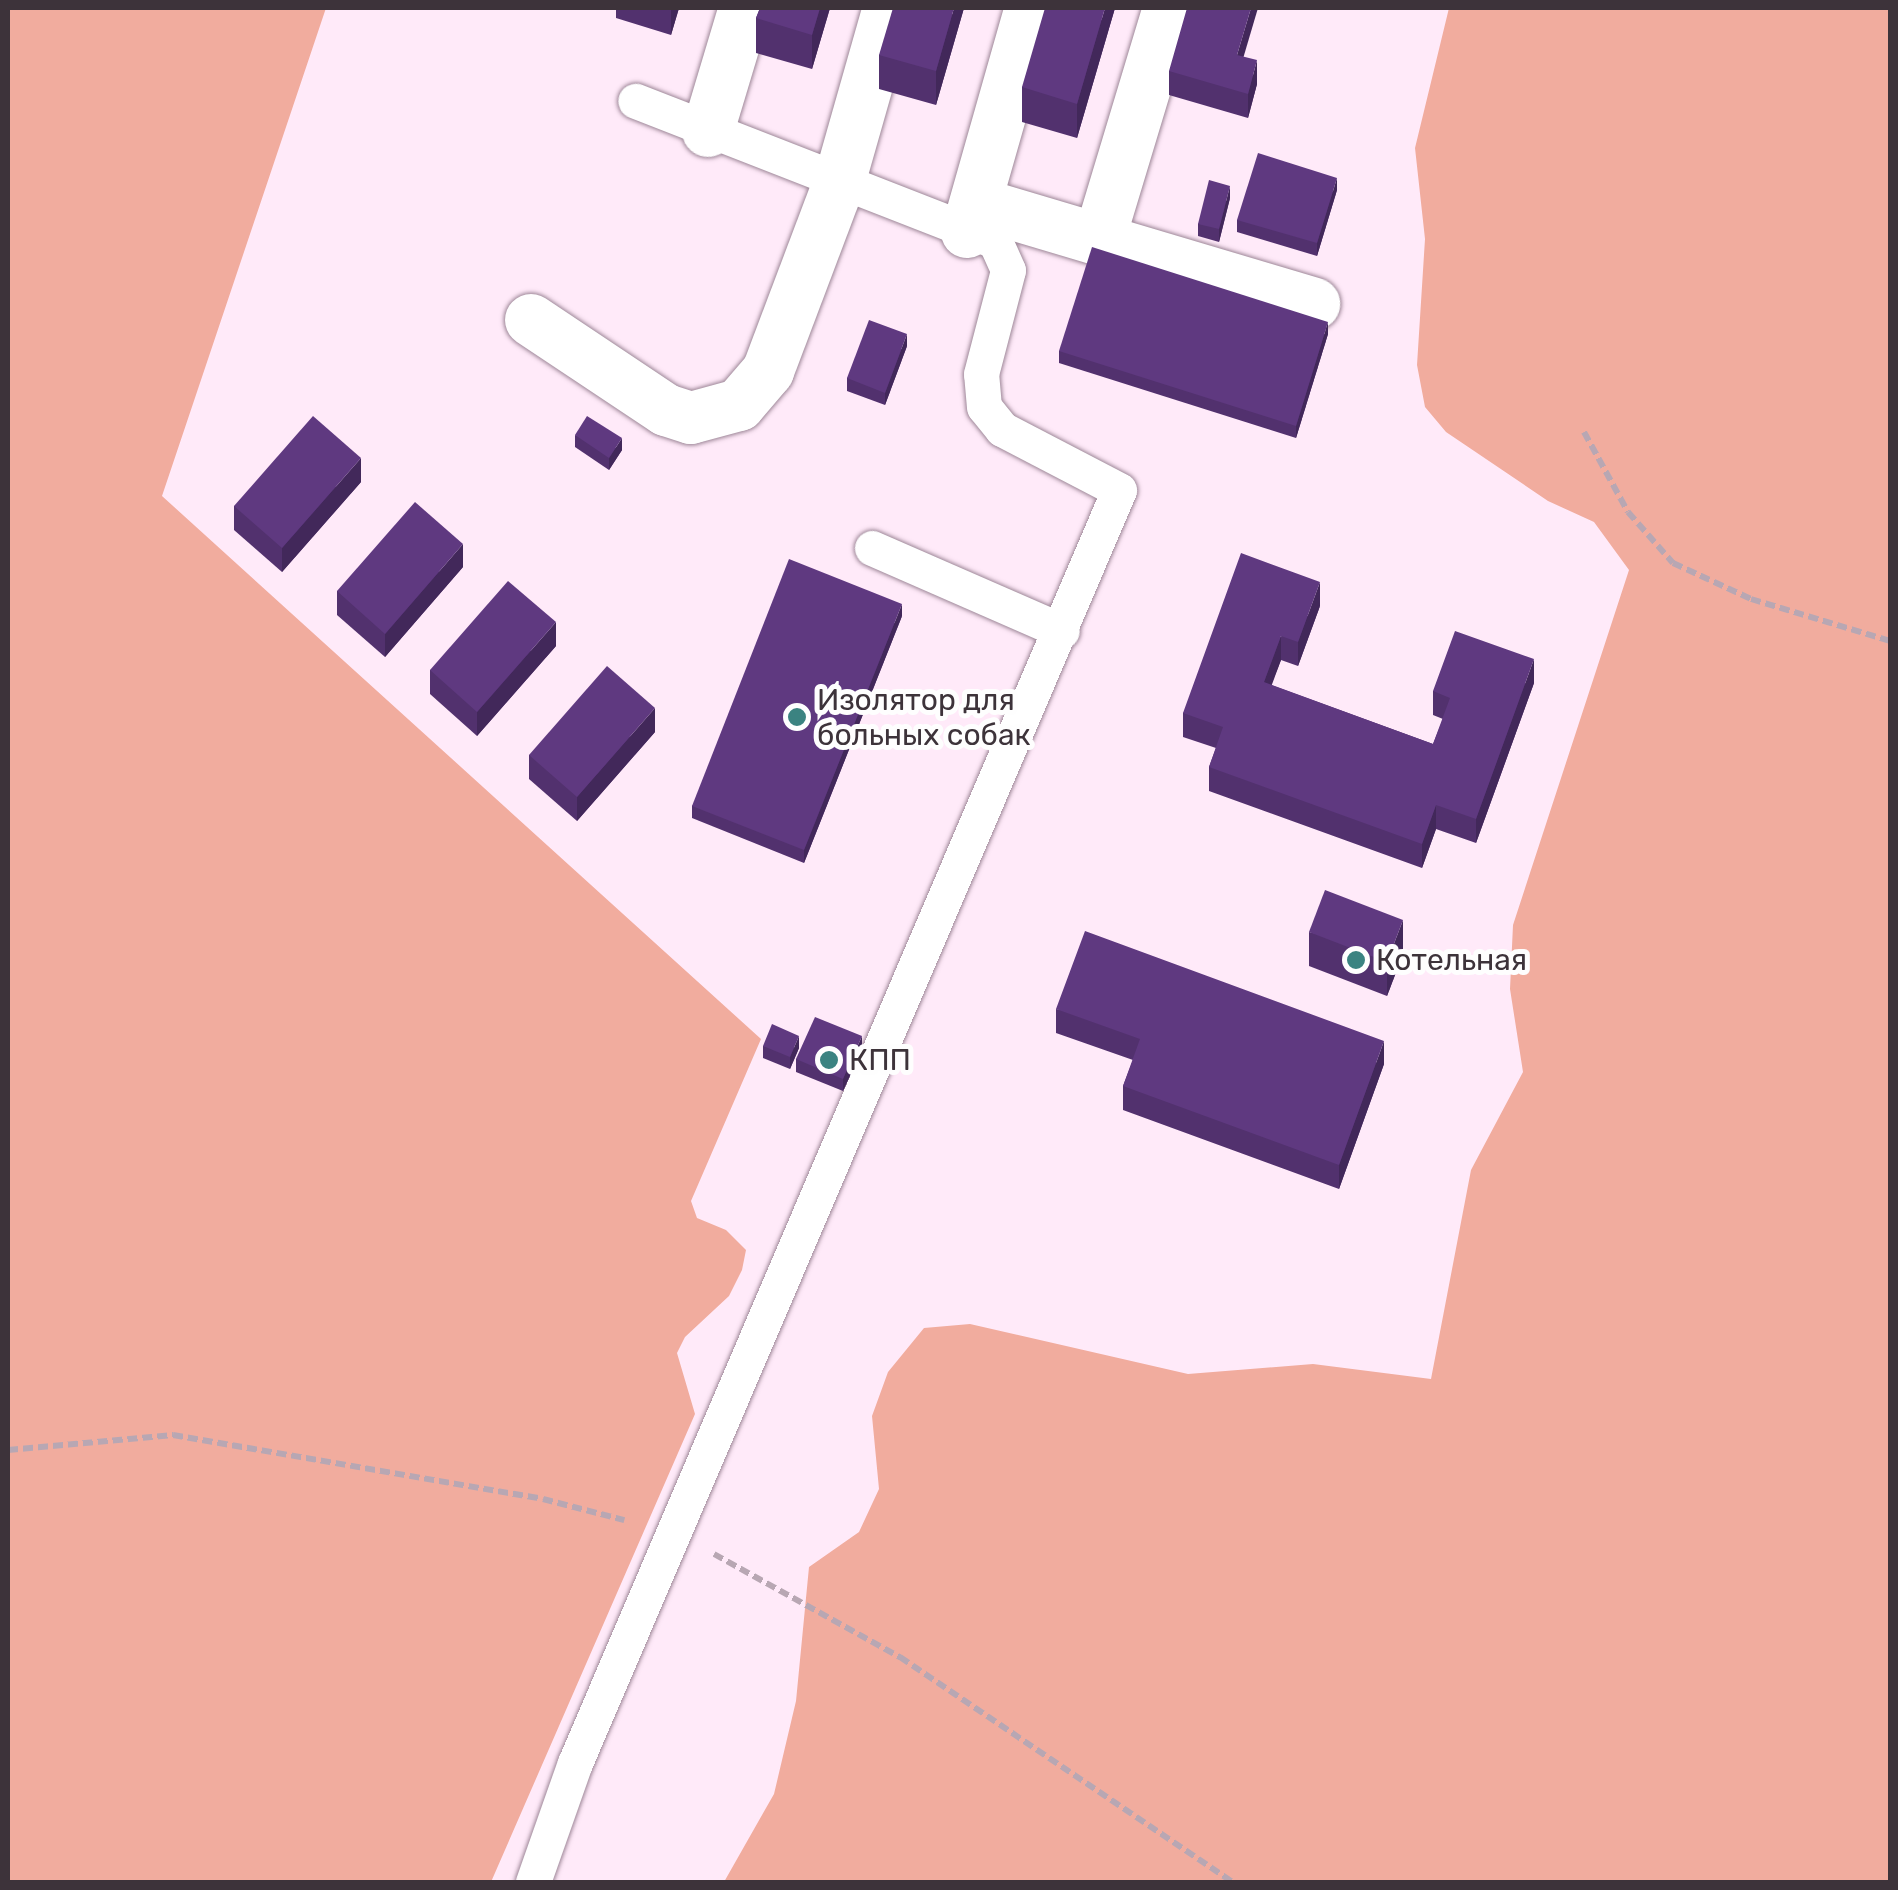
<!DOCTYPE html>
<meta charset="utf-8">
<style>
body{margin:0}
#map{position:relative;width:1898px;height:1890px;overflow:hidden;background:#ffeaf9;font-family:Rubik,sans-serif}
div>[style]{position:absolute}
.green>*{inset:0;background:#f1ac9e}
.path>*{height:6px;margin-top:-3px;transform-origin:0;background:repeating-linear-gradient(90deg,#b8a7b3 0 10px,transparent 0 15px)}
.roads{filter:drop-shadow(0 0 2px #9e8798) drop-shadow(0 0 2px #9e8798)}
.service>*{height:35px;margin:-17.5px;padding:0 17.5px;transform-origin:17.5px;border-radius:17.5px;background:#fff}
.pedestrian>*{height:52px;margin:-26px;padding:0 26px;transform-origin:26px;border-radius:26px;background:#fff}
.wall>*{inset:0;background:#52316e}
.shaded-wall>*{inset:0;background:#42285a}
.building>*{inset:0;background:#5f3980}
.dots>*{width:28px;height:28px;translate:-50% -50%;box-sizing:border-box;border:5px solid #fefefe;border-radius:50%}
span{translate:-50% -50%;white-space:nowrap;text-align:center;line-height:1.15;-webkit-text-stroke:10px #fefefe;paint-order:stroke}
.poi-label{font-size:30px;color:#3d333a}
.left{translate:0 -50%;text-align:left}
.frame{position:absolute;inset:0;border:10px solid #3d333a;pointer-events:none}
</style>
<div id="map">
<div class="green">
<i style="clip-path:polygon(8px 8px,326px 8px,162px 496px,761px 1039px,691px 1201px,697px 1218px,726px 1230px,746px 1250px,742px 1270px,729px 1296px,685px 1337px,677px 1353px,695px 1414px,491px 1882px,8px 1882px)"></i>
<i style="clip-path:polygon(1449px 8px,1890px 8px,1890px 1882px,724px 1882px,774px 1794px,796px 1701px,809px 1567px,859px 1532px,879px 1489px,872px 1416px,888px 1372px,924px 1328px,970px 1324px,1188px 1374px,1313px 1364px,1431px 1379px,1471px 1170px,1523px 1072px,1510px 989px,1513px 925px,1629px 570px,1594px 522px,1548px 501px,1446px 432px,1425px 407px,1417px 365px,1425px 239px,1415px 148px)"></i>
</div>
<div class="path">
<i style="left:1584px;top:432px;width:91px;rotate:61.2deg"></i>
<i style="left:1628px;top:512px;width:68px;rotate:48.6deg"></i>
<i style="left:1673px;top:563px;width:86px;rotate:24.8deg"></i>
<i style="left:1751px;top:599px;width:145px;rotate:16.8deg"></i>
<i style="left:8px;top:1450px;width:166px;rotate:-5.2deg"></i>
<i style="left:173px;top:1435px;width:375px;rotate:9.8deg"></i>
<i style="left:543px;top:1499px;width:84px;rotate:14.5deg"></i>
<i style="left:714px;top:1554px;width:213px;rotate:29deg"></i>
<i style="left:900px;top:1657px;width:401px;rotate:34.1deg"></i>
</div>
<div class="roads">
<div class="service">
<i style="left:872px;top:548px;width:207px;rotate:23.6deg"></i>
<i style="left:533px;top:1882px;width:126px;rotate:-70.6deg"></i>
<i style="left:575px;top:1763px;width:1384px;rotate:-66.86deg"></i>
<i style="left:1119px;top:490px;width:132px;rotate:-152.5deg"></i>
<i style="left:1002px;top:429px;width:28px;rotate:-129deg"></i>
<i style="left:984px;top:407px;width:33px;rotate:-95deg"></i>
<i style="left:981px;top:374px;width:107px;rotate:-75.4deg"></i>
<i style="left:1008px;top:270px;width:32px;rotate:-114deg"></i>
<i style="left:995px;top:241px;width:386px;rotate:-158.7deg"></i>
</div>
<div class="pedestrian">
<i style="left:708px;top:131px;width:128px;rotate:-73.3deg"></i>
<i style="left:976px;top:203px;width:353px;rotate:16.6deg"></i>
<i style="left:967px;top:232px;width:233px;rotate:-74.1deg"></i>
<i style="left:1099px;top:240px;width:242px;rotate:-73.2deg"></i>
<i style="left:531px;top:320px;width:162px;rotate:33.7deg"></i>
<i style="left:666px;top:410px;width:26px;rotate:18deg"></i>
<i style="left:691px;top:418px;width:50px;rotate:-15.2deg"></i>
<i style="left:739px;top:405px;width:45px;rotate:-49.5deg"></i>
<i style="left:768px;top:371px;width:201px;rotate:-69.3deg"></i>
<i style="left:839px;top:183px;width:182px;rotate:-74.1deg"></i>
</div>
</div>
<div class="wall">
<i style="clip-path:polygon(616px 8px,679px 8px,671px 35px,616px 18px)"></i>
<i style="clip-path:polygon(760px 8px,830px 8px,812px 69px,756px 53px,756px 18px)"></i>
<i style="clip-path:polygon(964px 8px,936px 105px,879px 89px,879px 55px)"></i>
<i style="clip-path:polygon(1115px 8px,1077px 138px,1022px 122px,1022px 87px)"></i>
<i style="clip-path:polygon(1243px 57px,1257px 84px,1248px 118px,1169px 95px,1169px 71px)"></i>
<i style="clip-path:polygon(1337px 190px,1317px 256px,1237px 232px,1237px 220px)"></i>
<i style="clip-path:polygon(1230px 198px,1219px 242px,1198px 236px,1198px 224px)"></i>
<i style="clip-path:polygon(1328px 334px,1296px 438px,1059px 363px,1059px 351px)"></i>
<i style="clip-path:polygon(907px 346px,885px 405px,847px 391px,847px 378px)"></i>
<i style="clip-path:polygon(575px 435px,622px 450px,609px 470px,575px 447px)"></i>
<i style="clip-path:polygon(361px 482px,282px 572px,234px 530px,234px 506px)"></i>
<i style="clip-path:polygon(463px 567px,385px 657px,337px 615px,337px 591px)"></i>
<i style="clip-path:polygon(1320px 606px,1298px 666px,1281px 660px,1271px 685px,1433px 744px,1443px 719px,1433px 715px,1433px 691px,1534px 683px,1476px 843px,1436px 829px,1422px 868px,1209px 791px,1209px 767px,1216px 748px,1183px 737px,1183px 713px)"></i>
<i style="clip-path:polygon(902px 616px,804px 863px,692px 818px,692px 806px)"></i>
<i style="clip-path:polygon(556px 646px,477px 736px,430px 694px,430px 670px)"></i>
<i style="clip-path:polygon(655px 732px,577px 821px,529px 779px,529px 755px)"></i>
<i style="clip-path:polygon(1309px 932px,1403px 954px,1387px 996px,1309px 966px)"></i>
<i style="clip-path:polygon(1056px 1009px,1384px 1064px,1339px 1189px,1123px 1110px,1123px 1086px,1133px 1060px,1056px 1033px)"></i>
<i style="clip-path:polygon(763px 1046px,799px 1048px,790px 1069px,763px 1058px)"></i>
<i style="clip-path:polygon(862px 1049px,843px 1091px,796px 1072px,796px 1059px)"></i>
</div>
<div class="shaded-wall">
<i style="clip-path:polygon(671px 8px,679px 8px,671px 35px)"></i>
<i style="clip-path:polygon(820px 8px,830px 8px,812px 69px,812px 35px)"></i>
<i style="clip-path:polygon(954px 8px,964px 8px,936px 105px,936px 71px)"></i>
<i style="clip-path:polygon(1105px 8px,1115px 8px,1077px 138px,1077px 104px)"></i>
<i style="clip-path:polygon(1251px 8px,1258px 8px,1237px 79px,1237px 55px)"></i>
<i style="clip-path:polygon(1257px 60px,1257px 84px,1248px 118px,1248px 94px)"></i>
<i style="clip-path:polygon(1337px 178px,1337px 190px,1317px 256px,1317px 243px)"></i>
<i style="clip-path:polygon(1230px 186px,1230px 198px,1219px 242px,1219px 229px)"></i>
<i style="clip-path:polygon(1328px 322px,1328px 334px,1296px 438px,1296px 426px)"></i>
<i style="clip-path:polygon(907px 334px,907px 346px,885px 405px,885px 393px)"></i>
<i style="clip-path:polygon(622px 438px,622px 450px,609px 470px,609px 458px)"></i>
<i style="clip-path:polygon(361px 458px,361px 482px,282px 572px,282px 548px)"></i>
<i style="clip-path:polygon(463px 544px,463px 567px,385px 657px,385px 634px)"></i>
<i style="clip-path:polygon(1320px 582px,1320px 606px,1298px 666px,1298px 642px)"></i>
<i style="clip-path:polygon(902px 604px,902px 616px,804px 863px,804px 850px)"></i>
<i style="clip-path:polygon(556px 622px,556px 646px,477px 736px,477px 712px)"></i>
<i style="clip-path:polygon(1281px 636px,1281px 660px,1264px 706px,1264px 682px)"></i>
<i style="clip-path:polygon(1534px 659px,1534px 683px,1476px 843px,1476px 819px)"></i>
<i style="clip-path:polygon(655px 708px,655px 732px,577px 821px,577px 797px)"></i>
<i style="clip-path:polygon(1436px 805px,1436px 829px,1422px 868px,1422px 844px)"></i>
<i style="clip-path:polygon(1403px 920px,1403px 954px,1387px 996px,1387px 962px)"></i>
<i style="clip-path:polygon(799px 1036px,799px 1048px,790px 1069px,790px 1057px)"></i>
<i style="clip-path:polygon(862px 1036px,862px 1049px,843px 1091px,843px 1079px)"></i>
<i style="clip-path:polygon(1384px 1041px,1384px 1064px,1339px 1189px,1339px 1165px)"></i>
</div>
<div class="building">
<i style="clip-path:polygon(760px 8px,820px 8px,812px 35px,756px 18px)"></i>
<i style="clip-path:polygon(893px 8px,954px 8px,936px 71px,879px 55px)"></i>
<i style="clip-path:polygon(1045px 8px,1105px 8px,1077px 104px,1022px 87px)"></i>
<i style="clip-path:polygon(1187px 8px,1251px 8px,1237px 55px,1257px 60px,1248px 94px,1169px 71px)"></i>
<i style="clip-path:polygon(1258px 153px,1337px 178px,1317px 243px,1237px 220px)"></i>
<i style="clip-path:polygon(1209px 180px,1230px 186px,1219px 229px,1198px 224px)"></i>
<i style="clip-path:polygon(1092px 247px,1328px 322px,1296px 426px,1059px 351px)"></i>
<i style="clip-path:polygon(869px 320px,907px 334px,885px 393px,847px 378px)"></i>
<i style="clip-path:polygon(313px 416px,361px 458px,282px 548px,234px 506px)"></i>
<i style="clip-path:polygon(587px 416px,622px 438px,609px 458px,575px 435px)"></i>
<i style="clip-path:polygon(415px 502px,463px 544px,385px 634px,337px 591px)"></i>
<i style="clip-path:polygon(1241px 553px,1320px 582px,1298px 642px,1281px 636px,1264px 682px,1433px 744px,1450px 698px,1433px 691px,1455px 631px,1534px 659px,1476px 819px,1436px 805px,1422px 844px,1209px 767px,1223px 727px,1183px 713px)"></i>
<i style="clip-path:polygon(789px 559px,902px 604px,804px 850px,692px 806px)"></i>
<i style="clip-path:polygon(508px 581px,556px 622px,477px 712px,430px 670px)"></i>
<i style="clip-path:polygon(607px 666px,655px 708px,577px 797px,529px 755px)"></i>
<i style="clip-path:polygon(1325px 890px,1403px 920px,1387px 962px,1309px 932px)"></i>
<i style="clip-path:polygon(1085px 931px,1384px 1041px,1339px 1165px,1123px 1086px,1140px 1039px,1056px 1009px)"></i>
<i style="clip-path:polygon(815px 1017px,862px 1036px,843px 1079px,796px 1059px)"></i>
<i style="clip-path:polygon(772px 1024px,799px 1036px,790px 1057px,763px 1046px)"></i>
</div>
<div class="dots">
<i style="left:797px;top:717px;background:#3b8381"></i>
<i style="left:1356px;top:960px;background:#3b8381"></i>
<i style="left:829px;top:1060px;background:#3b8381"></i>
</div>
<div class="poi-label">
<span class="left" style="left:817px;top:717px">Изолятор для<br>больных собак</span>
<span class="left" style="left:1376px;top:960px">Котельная</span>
<span class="left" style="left:849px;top:1060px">КПП</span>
</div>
<div class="frame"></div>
</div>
